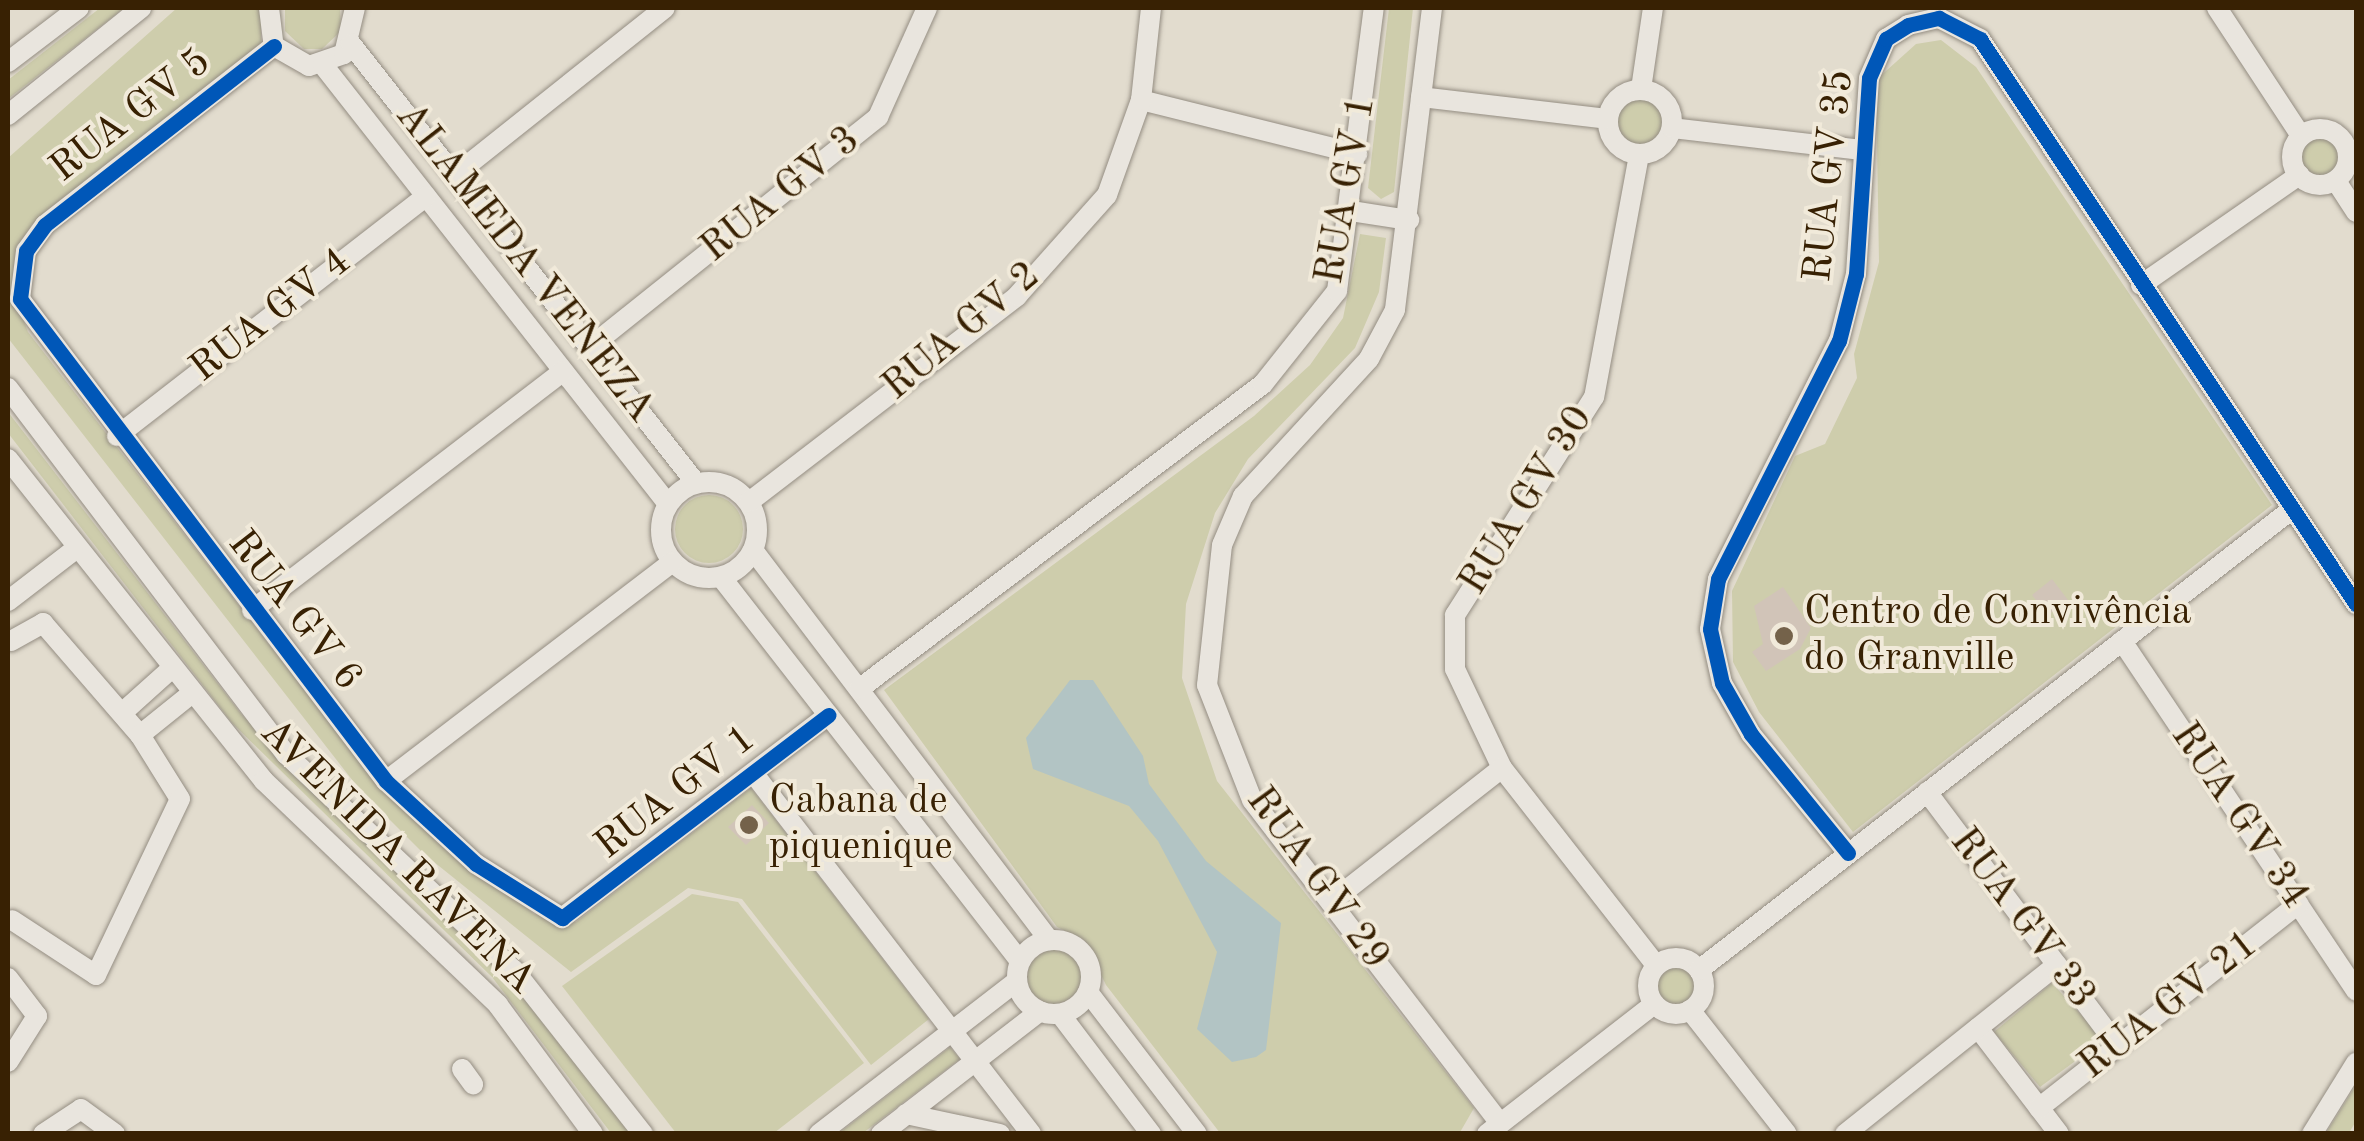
<!DOCTYPE html>
<meta charset="utf-8">
<style>
body{margin:0}
#map{position:relative;width:2364px;height:1141px;overflow:hidden;background:#e2dcce;font-family:"Old Standard TT",serif}
div>[style]{position:absolute}
.green>*{inset:0;background:#cecdac}
.round{border-radius:50%}
.water>*{inset:0;background:#b2c4c4}
.building>*{inset:0;background:#d1c4b8}
.roads{filter:drop-shadow(0 0 2px #948d82) drop-shadow(0 0 2px #948d82)}
.minor>*{height:20px;margin:-10px;padding:0 10px;transform-origin:10px;border-radius:10px;background:#e9e5de}
.minor>.ring{margin:-10px;padding:0;box-sizing:content-box;background:none;border:20px solid #e9e5de;border-radius:50%}
.cycleway>*{height:15px;margin:-7.5px;padding:0 7.5px;transform-origin:7.5px;border-radius:7.5px;background:#0057b8}
.dots>*{width:28px;height:28px;translate:-50% -50%;box-sizing:border-box;border:5px solid #f1eada;border-radius:50%}
span{translate:-50% -50%;white-space:nowrap;text-align:center;line-height:1.15;-webkit-text-stroke:8px #f1eada;paint-order:stroke}
.street-label{font-size:40px;color:#382103}
.poi-label{font-size:40px;color:#382103}
.left{translate:0 -50%;text-align:left}
.frame{position:absolute;inset:0;border:10px solid #382103;pointer-events:none}
</style>
<div id="map">
<div class="green">
<i style="clip-path:polygon(100px 8px,124px 8px,8px 99px,8px 80px)"></i>
<i style="clip-path:polygon(177px 8px,261px 8px,261px 44px,31px 225px,16px 301px,28px 332px,379px 787px,534px 914px,576px 922px,751px 788px,929px 1019px,871px 1065px,742px 899px,688px 888px,571px 972px,424px 854px,360px 790px,8px 338px,8px 158px)"></i>
<i style="clip-path:polygon(285px 8px,340px 8px,341px 31px,322px 49px,304px 49px,285px 31px)"></i>
<i style="clip-path:polygon(1389px 8px,1413px 8px,1394px 192px,1381px 199px,1368px 188px)"></i>
<i style="clip-path:polygon(1941px 40px,1976px 67px,2272px 505px,1853px 832px,1759px 712px,1733px 662px,1732px 591px,1795px 456px,1825px 444px,1857px 378px,1854px 354px,1879px 262px,1876px 80px,1916px 44px)"></i>
<i class="round" style="left:1617px;top:98px;width:46px;height:46px"></i>
<i class="round" style="left:2300px;top:136px;width:40px;height:40px"></i>
<i style="clip-path:polygon(1360px 234px,1386px 238px,1379px 292px,1355px 348px,1248px 459px,1215px 513px,1186px 604px,1182px 678px,1217px 781px,1474px 1108px,1459px 1134px,1220px 1133px,1106px 985px,1084px 940px,1057px 927px,884px 690px,1254px 416px,1310px 365px,1343px 318px)"></i>
<i style="clip-path:polygon(8px 412px,242px 715px,502px 968px,632px 1133px,611px 1133px,492px 977px,232px 723px,8px 433px)"></i>
<i class="round" style="left:675px;top:495px;width:68px;height:68px"></i>
<i style="clip-path:polygon(692px 894px,738px 902px,864px 1063px,774px 1133px,676px 1133px,562px 986px)"></i>
<i class="round" style="left:1027px;top:950px;width:54px;height:54px"></i>
<i class="round" style="left:1656px;top:966px;width:40px;height:40px"></i>
<i style="clip-path:polygon(2052px 983px,2104px 1040px,2040px 1087px,1994px 1032px)"></i>
<i style="clip-path:polygon(950px 1047px,960px 1059px,863px 1133px,838px 1134px)"></i>
<i style="clip-path:polygon(2356px 1085px,2356px 1121px,2349px 1133px,2326px 1133px)"></i>
</div>
<div class="water">
<i style="clip-path:polygon(1070px 680px,1093px 680px,1143px 756px,1149px 784px,1206px 861px,1281px 923px,1266px 1050px,1256px 1057px,1232px 1062px,1197px 1029px,1217px 952px,1158px 841px,1129px 806px,1033px 769px,1026px 738px)"></i>
</div>
<div class="building">
<i style="clip-path:polygon(2052px 579px,2068px 600px,2048px 615px,2032px 595px)"></i>
<i style="clip-path:polygon(1783px 587px,1811px 628px,1800px 649px,1766px 671px,1752px 652px,1763px 644px,1754px 606px)"></i>
<i style="clip-path:polygon(752px 805px,769px 823px,746px 845px,728px 827px)"></i>
</div>
<div class="roads">
<div class="minor">
<i style="left:269px;top:8px;width:38px;rotate:83deg"></i>
<i style="left:274px;top:46px;width:40px;rotate:29.7deg"></i>
<i style="left:309px;top:66px;width:37px;rotate:-19deg"></i>
<i style="left:344px;top:54px;width:47px;rotate:-76.6deg"></i>
<i style="left:1432px;top:8px;width:304px;rotate:97deg"></i>
<i style="left:1395px;top:310px;width:55px;rotate:118deg"></i>
<i style="left:1369px;top:359px;width:186px;rotate:132.6deg"></i>
<i style="left:1243px;top:496px;width:53px;rotate:113.2deg"></i>
<i style="left:1222px;top:545px;width:141px;rotate:96.1deg"></i>
<i style="left:1207px;top:685px;width:123px;rotate:68.6deg"></i>
<i style="left:1252px;top:800px;width:407px;rotate:52.5deg"></i>
<i style="left:2217px;top:8px;width:153px;rotate:56.7deg"></i>
<i style="left:351px;top:44px;width:558px;rotate:51.84deg"></i>
<i style="left:274px;top:46px;width:291px;rotate:142deg"></i>
<i style="left:45px;top:225px;width:32px;rotate:126deg"></i>
<i style="left:26px;top:251px;width:48px;rotate:97.1deg"></i>
<i style="left:20px;top:299px;width:605px;rotate:52.79deg"></i>
<i style="left:386px;top:781px;width:122px;rotate:42.7deg"></i>
<i style="left:476px;top:864px;width:102px;rotate:32.1deg"></i>
<i style="left:562px;top:918px;width:335px;rotate:-37.3deg"></i>
<i style="left:8px;top:62px;width:89px;rotate:-37.3deg"></i>
<i style="left:323px;top:65px;width:558px;rotate:51.84deg"></i>
<i style="left:1641px;top:89px;width:82px;rotate:-81.6deg"></i>
<i class="ring" style="left:1608px;top:90px;width:44px;height:44px"></i>
<i style="left:1421px;top:97px;width:188px;rotate:6.7deg"></i>
<i style="left:1141px;top:100px;width:223px;rotate:14deg"></i>
<i style="left:8px;top:115px;width:171px;rotate:-38.8deg"></i>
<i style="left:1672px;top:128px;width:192px;rotate:6.6deg"></i>
<i class="ring" style="left:2292px;top:129px;width:36px;height:36px"></i>
<i style="left:1639px;top:155px;width:246px;rotate:100.5deg"></i>
<i style="left:1594px;top:397px;width:259px;rotate:122.5deg"></i>
<i style="left:1455px;top:615px;width:54px;rotate:90deg"></i>
<i style="left:1455px;top:669px;width:110px;rotate:64.6deg"></i>
<i style="left:1502px;top:768px;width:250px;rotate:52deg"></i>
<i style="left:455px;top:175px;width:268px;rotate:-38.5deg"></i>
<i style="left:2336px;top:181px;width:37px;rotate:57deg"></i>
<i style="left:1351px;top:211px;width:59px;rotate:8.8deg"></i>
<i style="left:2141px;top:285px;width:193px;rotate:-34.8deg"></i>
<i style="left:590px;top:347px;width:369px;rotate:-38.6deg"></i>
<i style="left:878px;top:117px;width:120px;rotate:-65.8deg"></i>
<i style="left:8px;top:388px;width:460px;rotate:52.8deg"></i>
<i style="left:286px;top:754px;width:314px;rotate:43.5deg"></i>
<i style="left:514px;top:970px;width:209px;rotate:51.8deg"></i>
<i style="left:117px;top:436px;width:391px;rotate:-37.8deg"></i>
<i style="left:8px;top:459px;width:411px;rotate:51.5deg"></i>
<i style="left:264px;top:781px;width:324px;rotate:43.7deg"></i>
<i style="left:498px;top:1005px;width:160px;rotate:53.6deg"></i>
<i class="ring" style="left:661px;top:482px;width:76px;height:76px"></i>
<i style="left:749px;top:502px;width:338px;rotate:-37.5deg"></i>
<i style="left:1017px;top:296px;width:135px;rotate:-48.3deg"></i>
<i style="left:1107px;top:195px;width:101px;rotate:-70.3deg"></i>
<i style="left:1141px;top:100px;width:93px;rotate:-83.8deg"></i>
<i style="left:753px;top:550px;width:490px;rotate:52.8deg"></i>
<i style="left:721px;top:577px;width:487px;rotate:52.1deg"></i>
<i style="left:8px;top:601px;width:82px;rotate:-37.6deg"></i>
<i style="left:252px;top:610px;width:392px;rotate:-37.5deg"></i>
<i style="left:11px;top:641px;width:37px;rotate:-29deg"></i>
<i style="left:43px;top:623px;width:148px;rotate:49.1deg"></i>
<i style="left:140px;top:735px;width:75px;rotate:58deg"></i>
<i style="left:180px;top:799px;width:195px;rotate:115.5deg"></i>
<i style="left:96px;top:975px;width:100px;rotate:-146.8deg"></i>
<i style="left:2122px;top:641px;width:421px;rotate:56.2deg"></i>
<i style="left:859px;top:689px;width:506px;rotate:-37.05deg"></i>
<i style="left:1263px;top:384px;width:119px;rotate:-51.5deg"></i>
<i style="left:1337px;top:291px;width:285px;rotate:-82.6deg"></i>
<i style="left:122px;top:713px;width:66px;rotate:-41.9deg"></i>
<i style="left:140px;top:735px;width:65px;rotate:-38.8deg"></i>
<i style="left:754px;top:774px;width:454px;rotate:52.4deg"></i>
<i style="left:386px;top:781px;width:360px;rotate:-37.4deg"></i>
<i style="left:1927px;top:792px;width:318px;rotate:53.1deg"></i>
<i style="left:1848px;top:853px;width:154px;rotate:-129.2deg"></i>
<i style="left:1751px;top:734px;width:59px;rotate:-119.6deg"></i>
<i style="left:1722px;top:683px;width:55px;rotate:-102.5deg"></i>
<i style="left:1710px;top:629px;width:51px;rotate:-80.9deg"></i>
<i style="left:1718px;top:579px;width:267px;rotate:-63.1deg"></i>
<i style="left:1839px;top:341px;width:69px;rotate:-75.8deg"></i>
<i style="left:1856px;top:274px;width:196px;rotate:-86.2deg"></i>
<i style="left:1869px;top:78px;width:43px;rotate:-66.4deg"></i>
<i style="left:1886px;top:39px;width:26px;rotate:-32deg"></i>
<i style="left:1908px;top:25px;width:32px;rotate:-13deg"></i>
<i style="left:1939px;top:18px;width:46px;rotate:27.1deg"></i>
<i style="left:1980px;top:39px;width:679px;rotate:56.36deg"></i>
<i style="left:1331px;top:902px;width:217px;rotate:-38.1deg"></i>
<i class="ring" style="left:1017px;top:940px;width:54px;height:54px"></i>
<i class="ring" style="left:1648px;top:958px;width:36px;height:36px"></i>
<i style="left:1699px;top:970px;width:750px;rotate:-37.85deg"></i>
<i style="left:8px;top:978px;width:48px;rotate:52.7deg"></i>
<i style="left:37px;top:1016px;width:54px;rotate:122.2deg"></i>
<i style="left:1088px;top:992px;width:179px;rotate:52.5deg"></i>
<i style="left:1690px;top:1010px;width:157px;rotate:52deg"></i>
<i style="left:1060px;top:1014px;width:151px;rotate:52.8deg"></i>
<i style="left:1978px;top:1028px;width:133px;rotate:52.6deg"></i>
<i style="left:462px;top:1069px;width:19px;rotate:54deg"></i>
<i style="left:2039px;top:1108px;width:330px;rotate:-38.2deg"></i>
<i style="left:906px;top:1114px;width:96px;rotate:12deg"></i>
<i style="left:43px;top:1134px;width:45px;rotate:-33.3deg"></i>
<i style="left:81px;top:1109px;width:42px;rotate:36.3deg"></i>
<i style="left:819px;top:1134px;width:250px;rotate:-37.7deg"></i>
<i style="left:881px;top:1134px;width:201px;rotate:-37.7deg"></i>
<i style="left:1487px;top:1134px;width:212px;rotate:-37.9deg"></i>
<i style="left:1845px;top:1134px;width:271px;rotate:-38.6deg"></i>
<i style="left:2312px;top:1134px;width:84px;rotate:-58.2deg"></i>
</div>
</div>
<div class="cycleway">
<i style="left:274px;top:46px;width:291px;rotate:142deg"></i>
<i style="left:45px;top:225px;width:32px;rotate:126deg"></i>
<i style="left:26px;top:251px;width:48px;rotate:97.1deg"></i>
<i style="left:20px;top:299px;width:605px;rotate:52.79deg"></i>
<i style="left:386px;top:781px;width:122px;rotate:42.7deg"></i>
<i style="left:476px;top:864px;width:102px;rotate:32.1deg"></i>
<i style="left:562px;top:918px;width:335px;rotate:-37.3deg"></i>
<i style="left:1848px;top:853px;width:154px;rotate:-129.2deg"></i>
<i style="left:1751px;top:734px;width:59px;rotate:-119.6deg"></i>
<i style="left:1722px;top:683px;width:55px;rotate:-102.5deg"></i>
<i style="left:1710px;top:629px;width:51px;rotate:-80.9deg"></i>
<i style="left:1718px;top:579px;width:267px;rotate:-63.1deg"></i>
<i style="left:1839px;top:341px;width:69px;rotate:-75.8deg"></i>
<i style="left:1856px;top:274px;width:196px;rotate:-86.2deg"></i>
<i style="left:1869px;top:78px;width:43px;rotate:-66.4deg"></i>
<i style="left:1886px;top:39px;width:26px;rotate:-32deg"></i>
<i style="left:1908px;top:25px;width:32px;rotate:-13deg"></i>
<i style="left:1939px;top:18px;width:46px;rotate:27.1deg"></i>
<i style="left:1980px;top:39px;width:679px;rotate:56.36deg"></i>
</div>
<div class="dots">
<i style="left:1784px;top:636px;background:#74624a"></i>
<i style="left:749px;top:825px;background:#74624a"></i>
</div>
<div class="street-label">
<span style="left:131px;top:116px;rotate:-38deg">RUA GV 5</span>
<span style="left:1830px;top:176px;rotate:-84deg">RUA GV 35</span>
<span style="left:1347px;top:190px;rotate:-80deg">RUA GV 1</span>
<span style="left:781px;top:195px;rotate:-39deg">RUA GV 3</span>
<span style="left:524px;top:263px;rotate:52deg">ALAMEDA VENEZA</span>
<span style="left:271px;top:316px;rotate:-38deg">RUA GV 4</span>
<span style="left:962px;top:332px;rotate:-40deg">RUA GV 2</span>
<span style="left:1527px;top:501px;rotate:-58deg">RUA GV 30</span>
<span style="left:294px;top:611px;rotate:52deg">RUA GV 6</span>
<span style="left:676px;top:793px;rotate:-38deg">RUA GV 1</span>
<span style="left:2239px;top:816px;rotate:56deg">RUA GV 34</span>
<span style="left:397px;top:857px;rotate:45deg">AVENIDA RAVENA</span>
<span style="left:1317px;top:879px;rotate:54deg">RUA GV 29</span>
<span style="left:2022px;top:919px;rotate:53deg">RUA GV 33</span>
<span style="left:2169px;top:1006px;rotate:-38deg">RUA GV 21</span>
</div>
<div class="poi-label">
<span class="left" style="left:1804px;top:636px">Centro de Convivência<br>do Granville</span>
<span class="left" style="left:769px;top:825px">Cabana de<br>piquenique</span>
</div>
<div class="frame"></div>
</div>
